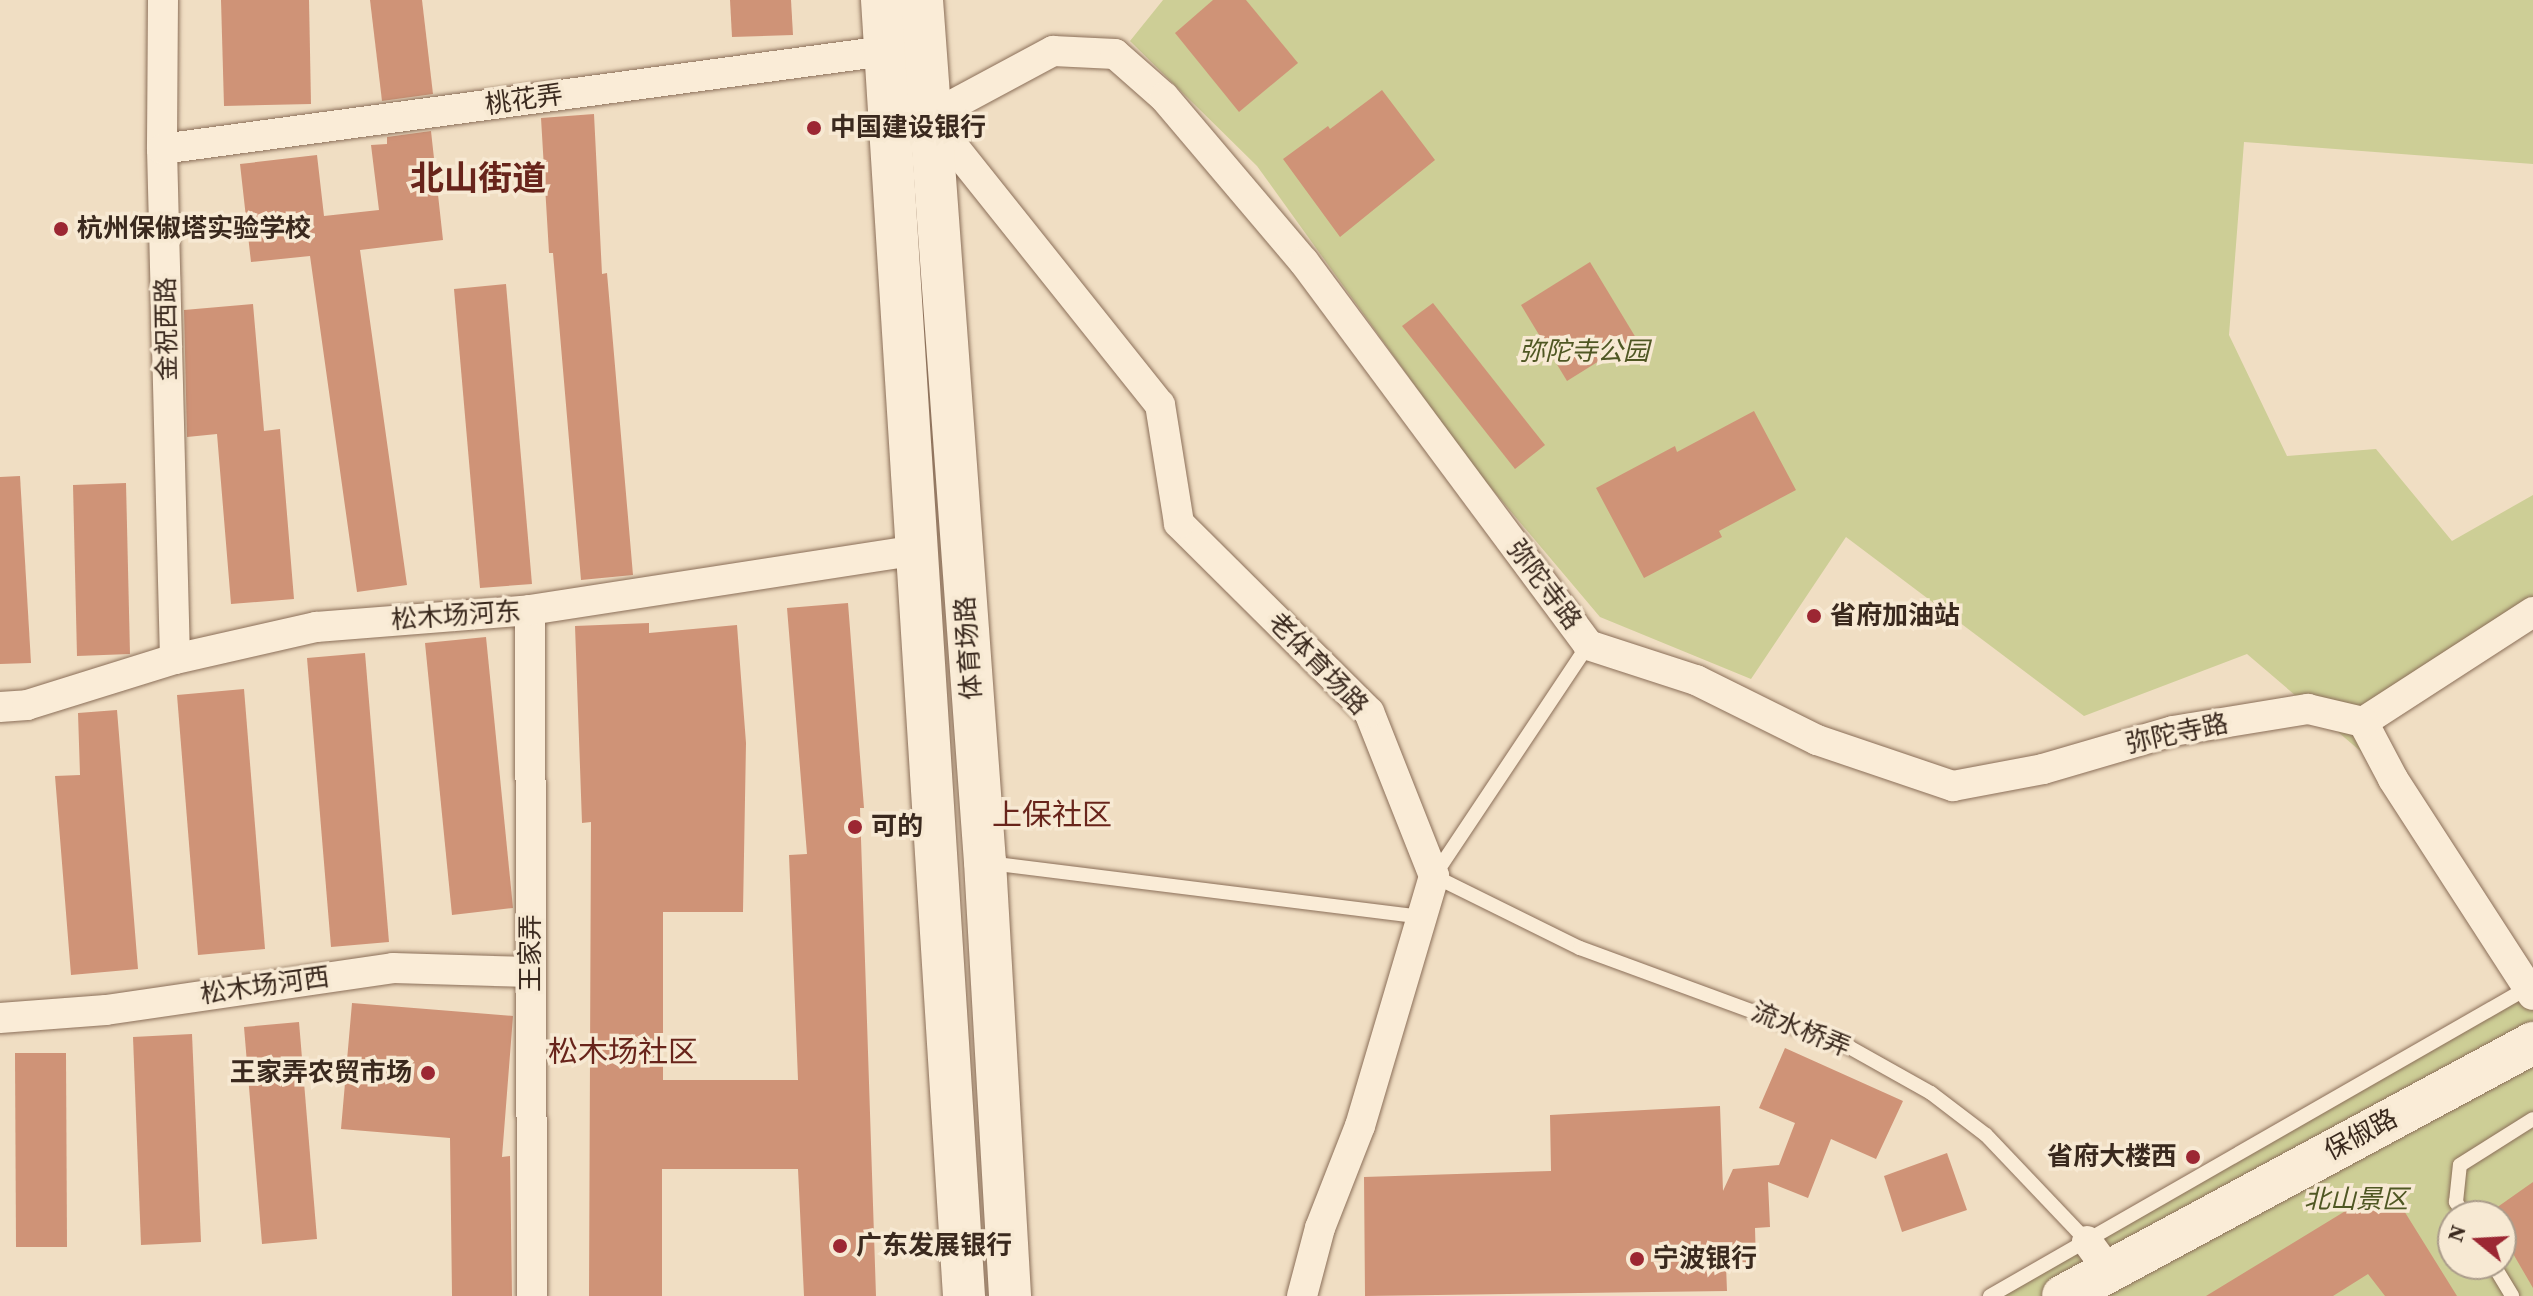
<!DOCTYPE html>
<meta charset="utf-8">
<style>
body{margin:0}
#map{position:relative;width:2533px;height:1296px;overflow:hidden;background:#f0dec3;font-family:"Source Serif 4","Noto Sans SC",serif}
div>[style]{position:absolute}
.green>*{inset:0;background:#cdce96}
.building>*{inset:0;background:#cf9377}
.roads{filter:drop-shadow(0 0 2px #8b6f59) drop-shadow(0 0 2px #8b6f59)}
.lane>*{height:14px;margin:-7px;padding:0 7px;transform-origin:7px;border-radius:7px;background:#faecd7}
.street>*{height:30px;margin:-15px;padding:0 15px;transform-origin:15px;border-radius:15px;background:#faecd7}
.secondary>*{height:42px;margin:-21px;padding:0 21px;transform-origin:21px;border-radius:21px;background:#faecd7}
.dots>*{width:22px;height:22px;translate:-50% -50%;box-sizing:border-box;border:4px solid #f7e9d3;border-radius:50%}
span{translate:-50% -50%;white-space:nowrap;text-align:center;line-height:1.15;-webkit-text-stroke:7px #f7e9d3;paint-order:stroke}
.street-label{font-size:26px;color:#3a291e}
.poi-label{font-size:26px;color:#3a291e;font-weight:700}
.left{translate:0 -50%;text-align:left}
.right{translate:-100% -50%;text-align:right}
.park-label{font-size:26px;color:#4f5723;font-style:italic}
.quarter-label{font-size:30px;color:#68241b}
.district-label{font-size:34px;color:#68241b;font-weight:700}
.north{position:absolute;left:2437px;top:1200px;width:80px;height:80px;box-sizing:border-box;background:#f7e9d3;border:2px solid #ab9c8b;border-radius:50%;rotate:288deg;font-size:22px;font-weight:700;line-height:32px;text-align:center;color:#3a291e}
.north::after{content:'';display:block;margin:auto;width:28px;height:36px;background:#9c2733;clip-path:polygon(50% 0,100% 100%,50% 72%,0 100%)}
</style>
<div id="map">
<div class="green">
<i style="clip-path:polygon(1163px 0,2533px 0,2533px 164px,2244px 142px,2229px 335px,2287px 456px,2376px 449px,2452px 541px,2533px 495px,2533px 612px,2364px 722px,2393px 779px,2247px 654px,2084px 716px,1846px 537px,1751px 679px,1600px 617px,1475px 469px,1257px 166px,1130px 41px)"></i>
<i style="clip-path:polygon(evenodd,2533px 983px,2533px 1296px,1991px 1296px,2533px 983px,2453px 1216px,2501px 1216px,2501px 1264px,2453px 1264px,2453px 1216px)"></i>
</div>
<div class="building">
<i style="clip-path:polygon(221px 0,309px 0,311px 104px,224px 106px)"></i>
<i style="clip-path:polygon(370px 0,422px 0,433px 94px,382px 101px)"></i>
<i style="clip-path:polygon(730px 0,791px 0,793px 35px,732px 37px)"></i>
<i style="clip-path:polygon(1213px 0,1246px 0,1298px 63px,1239px 112px,1175px 33px)"></i>
<i style="clip-path:polygon(1382px 90px,1435px 160px,1340px 237px,1283px 159px,1328px 126px,1330px 129px)"></i>
<i style="clip-path:polygon(594px 114px,602px 274px,607px 273px,633px 575px,581px 580px,553px 253px,549px 253px,541px 118px)"></i>
<i style="clip-path:polygon(431px 131px,443px 240px,360px 250px,407px 585px,357px 592px,310px 256px,251px 262px,240px 164px,317px 155px,324px 216px,379px 210px,371px 145px,387px 144px,387px 137px)"></i>
<i style="clip-path:polygon(1590px 262px,1636px 338px,1567px 381px,1521px 305px)"></i>
<i style="clip-path:polygon(506px 284px,532px 584px,480px 588px,454px 289px)"></i>
<i style="clip-path:polygon(1433px 303px,1545px 445px,1515px 469px,1402px 326px)"></i>
<i style="clip-path:polygon(253px 304px,264px 431px,280px 429px,294px 599px,231px 604px,217px 434px,187px 437px,184px 310px)"></i>
<i style="clip-path:polygon(1754px 411px,1796px 490px,1719px 531px,1722px 537px,1644px 578px,1596px 488px,1675px 446px,1677px 452px)"></i>
<i style="clip-path:polygon(20px 476px,31px 663px,0 664px,0 477px)"></i>
<i style="clip-path:polygon(126px 483px,130px 654px,77px 656px,73px 485px)"></i>
<i style="clip-path:polygon(848px 603px,864px 808px,860px 808px,876px 1296px,804px 1296px,798px 1169px,662px 1169px,662px 1296px,589px 1296px,591px 822px,582px 823px,575px 626px,649px 623px,649px 633px,737px 625px,746px 743px,743px 912px,663px 912px,663px 1080px,798px 1080px,789px 855px,807px 854px,787px 608px)"></i>
<i style="clip-path:polygon(486px 637px,513px 908px,452px 915px,425px 643px)"></i>
<i style="clip-path:polygon(365px 653px,389px 942px,331px 947px,307px 658px)"></i>
<i style="clip-path:polygon(244px 689px,265px 949px,198px 955px,177px 695px)"></i>
<i style="clip-path:polygon(117px 710px,138px 969px,71px 975px,55px 776px,80px 775px,78px 713px)"></i>
<i style="clip-path:polygon(352px 1003px,513px 1016px,502px 1157px,510px 1156px,512px 1296px,452px 1296px,450px 1138px,341px 1129px)"></i>
<i style="clip-path:polygon(299px 1022px,317px 1239px,262px 1244px,244px 1027px)"></i>
<i style="clip-path:polygon(192px 1034px,201px 1242px,141px 1245px,133px 1037px)"></i>
<i style="clip-path:polygon(1785px 1048px,1903px 1101px,1876px 1159px,1831px 1139px,1808px 1198px,1768px 1182px,1770px 1227px,1755px 1228px,1756px 1263px,1726px 1265px,1727px 1291px,1365px 1296px,1364px 1177px,1551px 1171px,1550px 1115px,1720px 1106px,1723px 1191px,1733px 1169px,1779px 1165px,1795px 1123px,1759px 1108px)"></i>
<i style="clip-path:polygon(15px 1053px,66px 1053px,67px 1247px,16px 1247px)"></i>
<i style="clip-path:polygon(1947px 1153px,1967px 1210px,1902px 1232px,1884px 1176px)"></i>
<i style="clip-path:polygon(2533px 1182px,2533px 1288px,2501px 1233px,2501px 1216px,2489px 1213px)"></i>
<i style="clip-path:polygon(2388px 1185px,2457px 1296px,2385px 1296px,2368px 1274px,2333px 1296px,2206px 1296px)"></i>
</div>
<div class="roads">
<div class="lane">
<i style="left:1588px;top:645px;width:278px;rotate:123.7deg"></i>
<i style="left:1434px;top:876px;width:163px;rotate:26.3deg"></i>
<i style="left:1580px;top:948px;width:287px;rotate:20.2deg"></i>
<i style="left:1849px;top:1047px;width:94px;rotate:29.3deg"></i>
<i style="left:1931px;top:1093px;width:69px;rotate:37.4deg"></i>
<i style="left:1986px;top:1135px;width:146px;rotate:46.4deg"></i>
<i style="left:989px;top:863px;width:437px;rotate:7.1deg"></i>
<i style="left:2465px;top:1216px;width:17px;rotate:-123deg"></i>
<i style="left:2456px;top:1202px;width:37px;rotate:-84deg"></i>
<i style="left:2460px;top:1165px;width:86px;rotate:-32.2deg"></i>
<i style="left:2493px;top:1264px;width:37px;rotate:59deg"></i>
<i style="left:1990px;top:1296px;width:621px;rotate:-29.82deg"></i>
</div>
<div class="street">
<i style="left:163px;top:0;width:149px;rotate:90.4deg"></i>
<i style="left:162px;top:149px;width:510px;rotate:88.54deg"></i>
<i style="left:162px;top:149px;width:730px;rotate:-7.72deg"></i>
<i style="left:530px;top:610px;width:686px;rotate:89.83deg"></i>
<i style="left:2533px;top:612px;width:202px;rotate:147.1deg"></i>
<i style="left:2363px;top:722px;width:64px;rotate:62.2deg"></i>
<i style="left:2393px;top:779px;width:257px;rotate:57.1deg"></i>
<i style="left:0;top:707px;width:27px;rotate:-4deg"></i>
<i style="left:27px;top:705px;width:155px;rotate:-17.3deg"></i>
<i style="left:175px;top:659px;width:145px;rotate:-12.8deg"></i>
<i style="left:316px;top:627px;width:215px;rotate:-4.5deg"></i>
<i style="left:530px;top:610px;width:393px;rotate:-8.8deg"></i>
<i style="left:0;top:1018px;width:106px;rotate:-4.3deg"></i>
<i style="left:106px;top:1010px;width:290px;rotate:-8.3deg"></i>
<i style="left:393px;top:968px;width:138px;rotate:1.7deg"></i>
<i style="left:2087px;top:1241px;width:37px;rotate:54deg"></i>
<i style="left:1302px;top:1296px;width:70px;rotate:-75.2deg"></i>
<i style="left:1320px;top:1228px;width:110px;rotate:-68.6deg"></i>
<i style="left:1360px;top:1126px;width:261px;rotate:-73.5deg"></i>
<i style="left:1434px;top:876px;width:176px;rotate:-111.6deg"></i>
<i style="left:1369px;top:712px;width:268px;rotate:-135.2deg"></i>
<i style="left:1179px;top:523px;width:120px;rotate:-99.1deg"></i>
<i style="left:1160px;top:405px;width:369px;rotate:-128.6deg"></i>
<i style="left:930px;top:117px;width:140px;rotate:-28.2deg"></i>
<i style="left:1053px;top:51px;width:62px;rotate:2.8deg"></i>
<i style="left:1115px;top:54px;width:65px;rotate:41.3deg"></i>
<i style="left:1164px;top:97px;width:216px;rotate:49.7deg"></i>
<i style="left:1304px;top:262px;width:477px;rotate:53.4deg"></i>
<i style="left:1588px;top:645px;width:114px;rotate:18deg"></i>
<i style="left:1696px;top:680px;width:135px;rotate:26.4deg"></i>
<i style="left:1817px;top:740px;width:144px;rotate:18.7deg"></i>
<i style="left:1953px;top:786px;width:92px;rotate:-10.7deg"></i>
<i style="left:2043px;top:769px;width:135px;rotate:-16.3deg"></i>
<i style="left:2173px;top:731px;width:137px;rotate:-9.3deg"></i>
<i style="left:2308px;top:709px;width:57px;rotate:13.3deg"></i>
</div>
<div class="secondary">
<i style="left:882px;top:0;width:1299px;rotate:86.38deg"></i>
<i style="left:922px;top:0;width:864px;rotate:85.82deg"></i>
<i style="left:985px;top:862px;width:435px;rotate:86.7deg"></i>
<i style="left:2063px;top:1296px;width:534px;rotate:-28.29deg"></i>
</div>
</div>
<div class="dots">
<i style="left:814px;top:128px;background:#9c2733"></i>
<i style="left:61px;top:229px;background:#9c2733"></i>
<i style="left:1814px;top:616px;background:#9c2733"></i>
<i style="left:855px;top:827px;background:#9c2733"></i>
<i style="left:428px;top:1073px;background:#9c2733"></i>
<i style="left:2193px;top:1157px;background:#9c2733"></i>
<i style="left:840px;top:1246px;background:#9c2733"></i>
<i style="left:1637px;top:1259px;background:#9c2733"></i>
</div>
<div class="street-label">
<span style="left:524px;top:100px;rotate:-8deg">桃花弄</span>
<span style="left:167px;top:329px;rotate:-91deg">金祝西路</span>
<span style="left:1544px;top:585px;rotate:53deg">弥陀寺路</span>
<span style="left:456px;top:616px;rotate:-4deg">松木场河东</span>
<span style="left:969px;top:648px;rotate:-94deg">体育场路</span>
<span style="left:1318px;top:664px;rotate:46deg">老体育场路</span>
<span style="left:2177px;top:734px;rotate:-12deg">弥陀寺路</span>
<span style="left:531px;top:953px;rotate:-90deg">王家弄</span>
<span style="left:265px;top:986px;rotate:-8deg">松木场河西</span>
<span style="left:1801px;top:1030px;rotate:22deg">流水桥弄</span>
<span style="left:2361px;top:1135px;rotate:-28deg">保俶路</span>
</div>
<div class="poi-label">
<span class="left" style="left:830px;top:128px">中国建设银行</span>
<span class="left" style="left:77px;top:229px">杭州保俶塔实验学校</span>
<span class="left" style="left:1830px;top:616px">省府加油站</span>
<span class="left" style="left:871px;top:827px">可的</span>
<span class="right" style="left:412px;top:1073px">王家弄农贸市场</span>
<span class="right" style="left:2177px;top:1157px">省府大楼西</span>
<span class="left" style="left:856px;top:1246px">广东发展银行</span>
<span class="left" style="left:1653px;top:1259px">宁波银行</span>
</div>
<div class="park-label">
<span style="left:1584px;top:352px">弥陀寺公园</span>
<span style="left:2356px;top:1200px">北山景区</span>
</div>
<div class="quarter-label">
<span style="left:1052px;top:815px">上保社区</span>
<span style="left:623px;top:1052px">松木场社区</span>
</div>
<div class="district-label">
<span style="left:478px;top:179px">北山街道</span>
</div>
<div class="north">N</div>
</div>
